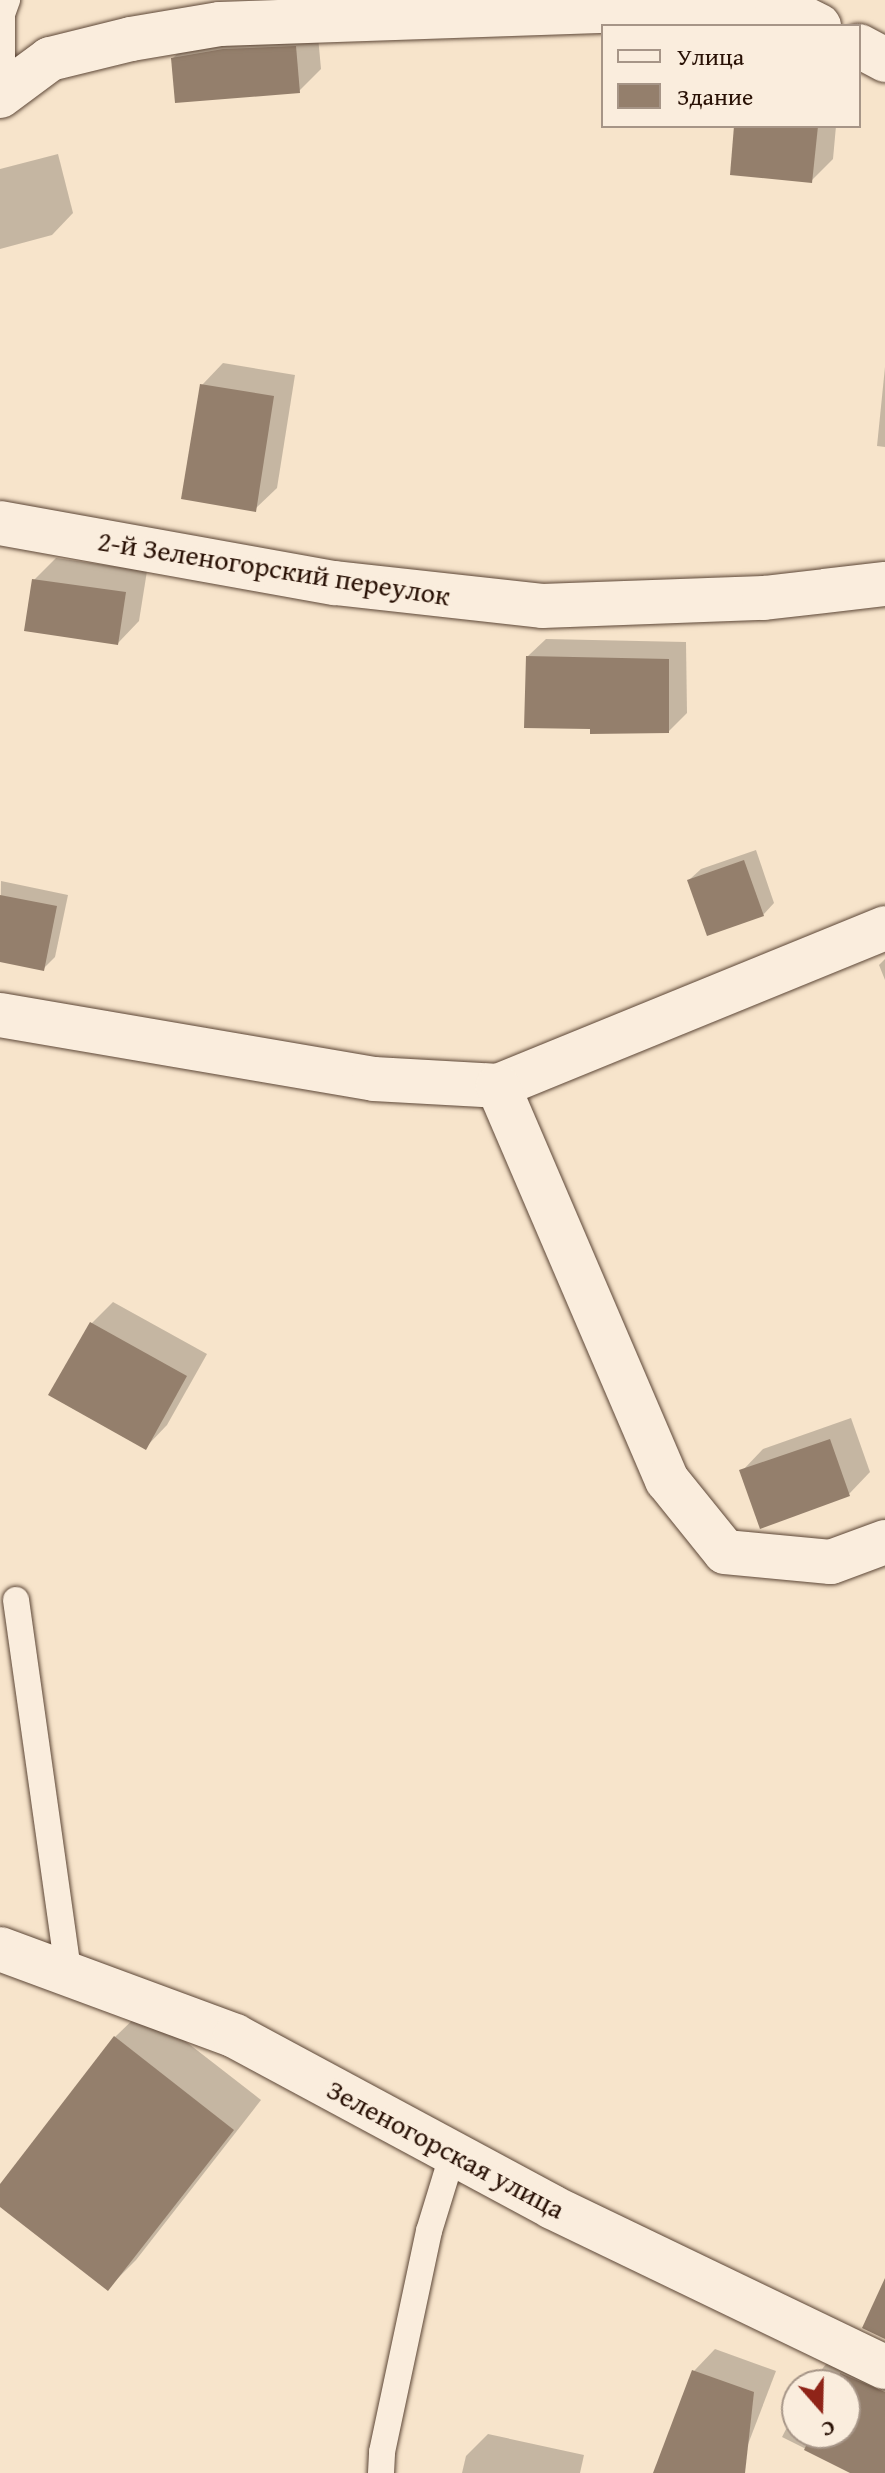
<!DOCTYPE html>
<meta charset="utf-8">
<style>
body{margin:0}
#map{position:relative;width:885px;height:2473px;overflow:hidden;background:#f7e4cb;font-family:"Gentium Book Plus",serif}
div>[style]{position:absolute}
.shadow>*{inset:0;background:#0003}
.building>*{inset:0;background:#947f6c}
.roads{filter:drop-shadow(0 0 2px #5c4636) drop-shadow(0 0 2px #5c4636)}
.service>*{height:26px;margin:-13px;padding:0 13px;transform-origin:13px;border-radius:13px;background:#faeddd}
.minor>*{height:44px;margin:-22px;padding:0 22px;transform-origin:22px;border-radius:22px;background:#faeddd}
span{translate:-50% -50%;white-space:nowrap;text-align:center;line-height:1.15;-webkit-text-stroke:8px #faeddd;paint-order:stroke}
.street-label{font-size:28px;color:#291105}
.legend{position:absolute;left:601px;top:24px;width:260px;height:104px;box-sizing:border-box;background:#faeddd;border:2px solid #a69587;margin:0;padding:10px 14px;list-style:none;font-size:24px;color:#291105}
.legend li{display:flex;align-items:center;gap:16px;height:40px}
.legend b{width:40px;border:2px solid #a69587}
.north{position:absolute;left:781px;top:2369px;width:80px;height:80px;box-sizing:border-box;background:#faeddd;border:2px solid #a69587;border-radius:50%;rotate:160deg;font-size:22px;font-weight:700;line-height:32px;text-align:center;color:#291105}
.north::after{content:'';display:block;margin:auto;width:28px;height:36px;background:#8f2418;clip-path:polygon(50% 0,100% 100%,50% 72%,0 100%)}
</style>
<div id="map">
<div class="shadow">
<i style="clip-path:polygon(317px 25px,321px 69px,299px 91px,173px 58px,195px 36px)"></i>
<i style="clip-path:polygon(736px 126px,836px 126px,833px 159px,811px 181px)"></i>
<i style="clip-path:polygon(58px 154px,73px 213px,52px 235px,0 249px,0 169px)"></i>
<i style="clip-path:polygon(223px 363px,295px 375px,277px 488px,255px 509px,202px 385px)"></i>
<i style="clip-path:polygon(885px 367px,885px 447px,877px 446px)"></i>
<i style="clip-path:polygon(56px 558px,147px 571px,139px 621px,118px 643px,34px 580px)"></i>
<i style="clip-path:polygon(546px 639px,686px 642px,687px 713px,669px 731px,592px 727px,528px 656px)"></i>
<i style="clip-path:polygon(756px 850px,774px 903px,763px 915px,689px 880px,701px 869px)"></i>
<i style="clip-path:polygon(1px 881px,68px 895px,55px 957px,43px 969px,0 960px)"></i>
<i style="clip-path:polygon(885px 959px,885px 980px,879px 965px)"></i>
<i style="clip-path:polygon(113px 1302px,207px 1354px,167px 1425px,146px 1447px,91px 1324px)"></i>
<i style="clip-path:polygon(851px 1418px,870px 1472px,849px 1494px,742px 1471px,763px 1449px)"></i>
<i style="clip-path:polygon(144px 2009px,261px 2100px,136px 2260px,108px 2288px,0 2205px,0 2187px,115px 2037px)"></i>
<i style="clip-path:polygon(715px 2349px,776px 2371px,737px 2473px,655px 2473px,694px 2371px)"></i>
<i style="clip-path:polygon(836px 2352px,885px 2361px,885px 2468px,880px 2473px,854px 2473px,782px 2437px,797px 2408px,797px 2433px,845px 2433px,845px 2385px,809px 2385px)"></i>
<i style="clip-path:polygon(488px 2434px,584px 2455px,580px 2473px,462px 2473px,466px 2456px)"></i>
</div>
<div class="building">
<i style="clip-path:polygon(296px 46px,300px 93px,175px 103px,171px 58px,223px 49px)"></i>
<i style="clip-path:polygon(734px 126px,818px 126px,812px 183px,730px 175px)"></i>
<i style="clip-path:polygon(200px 384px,274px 396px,256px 512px,181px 499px)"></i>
<i style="clip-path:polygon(32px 579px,126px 592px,118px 645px,24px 631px)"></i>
<i style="clip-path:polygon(526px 656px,669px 659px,669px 733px,590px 734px,590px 729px,524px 728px)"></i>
<i style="clip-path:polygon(744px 860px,764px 916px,707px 936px,687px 880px)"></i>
<i style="clip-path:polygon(0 895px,57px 906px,44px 971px,0 962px)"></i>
<i style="clip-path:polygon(90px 1322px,187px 1376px,146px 1450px,48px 1395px)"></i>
<i style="clip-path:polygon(830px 1439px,850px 1496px,760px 1529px,739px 1470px)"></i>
<i style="clip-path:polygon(114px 2036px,234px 2130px,108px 2291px,0 2207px,0 2184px)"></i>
<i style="clip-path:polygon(885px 2278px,885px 2339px,862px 2328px)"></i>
<i style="clip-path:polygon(692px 2370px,754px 2392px,745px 2473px,653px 2473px)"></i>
<i style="clip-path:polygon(840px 2373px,885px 2392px,885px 2473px,850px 2473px,804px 2450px,812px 2433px,845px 2433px,845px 2385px,835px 2385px)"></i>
</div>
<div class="roads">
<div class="service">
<i style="left:2px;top:91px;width:77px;rotate:-90deg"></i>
<i style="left:2px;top:14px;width:15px;rotate:-70deg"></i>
<i style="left:16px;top:1600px;width:379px;rotate:82deg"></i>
<i style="left:381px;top:2473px;width:21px;rotate:-87deg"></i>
<i style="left:382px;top:2452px;width:226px;rotate:-78deg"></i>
<i style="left:429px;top:2231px;width:82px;rotate:-72.9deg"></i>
</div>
<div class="minor">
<i style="left:859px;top:46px;width:30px;rotate:28deg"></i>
<i style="left:0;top:96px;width:62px;rotate:-36.5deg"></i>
<i style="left:50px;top:59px;width:83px;rotate:-13.9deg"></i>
<i style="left:131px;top:39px;width:90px;rotate:-9.6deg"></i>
<i style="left:220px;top:24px;width:557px;rotate:-1.95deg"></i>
<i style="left:777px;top:5px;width:47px;rotate:26.6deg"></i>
<i style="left:0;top:523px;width:340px;rotate:10.2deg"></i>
<i style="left:335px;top:583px;width:208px;rotate:6.3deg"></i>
<i style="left:542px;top:606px;width:222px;rotate:-2.1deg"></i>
<i style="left:764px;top:598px;width:122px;rotate:-6.6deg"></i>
<i style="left:0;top:1015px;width:379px;rotate:9.7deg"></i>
<i style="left:374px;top:1079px;width:124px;rotate:3.2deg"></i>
<i style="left:498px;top:1086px;width:418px;rotate:-22.2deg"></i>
<i style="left:498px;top:1086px;width:429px;rotate:66.8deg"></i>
<i style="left:667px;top:1480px;width:92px;rotate:51.1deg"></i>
<i style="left:725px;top:1552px;width:106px;rotate:5.4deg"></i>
<i style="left:831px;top:1562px;width:58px;rotate:-20.3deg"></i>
<i style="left:0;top:1949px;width:251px;rotate:20.3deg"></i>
<i style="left:235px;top:2036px;width:360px;rotate:28.3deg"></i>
<i style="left:552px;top:2207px;width:369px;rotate:25.7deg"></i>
</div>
</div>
<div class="street-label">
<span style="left:274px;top:568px;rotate:9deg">2-й Зеленогорский переулок</span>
<span style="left:446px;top:2149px;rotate:28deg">Зеленогорская улица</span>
</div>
<ul class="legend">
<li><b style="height:10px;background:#faeddd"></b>Улица</li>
<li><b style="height:22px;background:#947f6c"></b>Здание</li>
</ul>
<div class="north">С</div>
</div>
